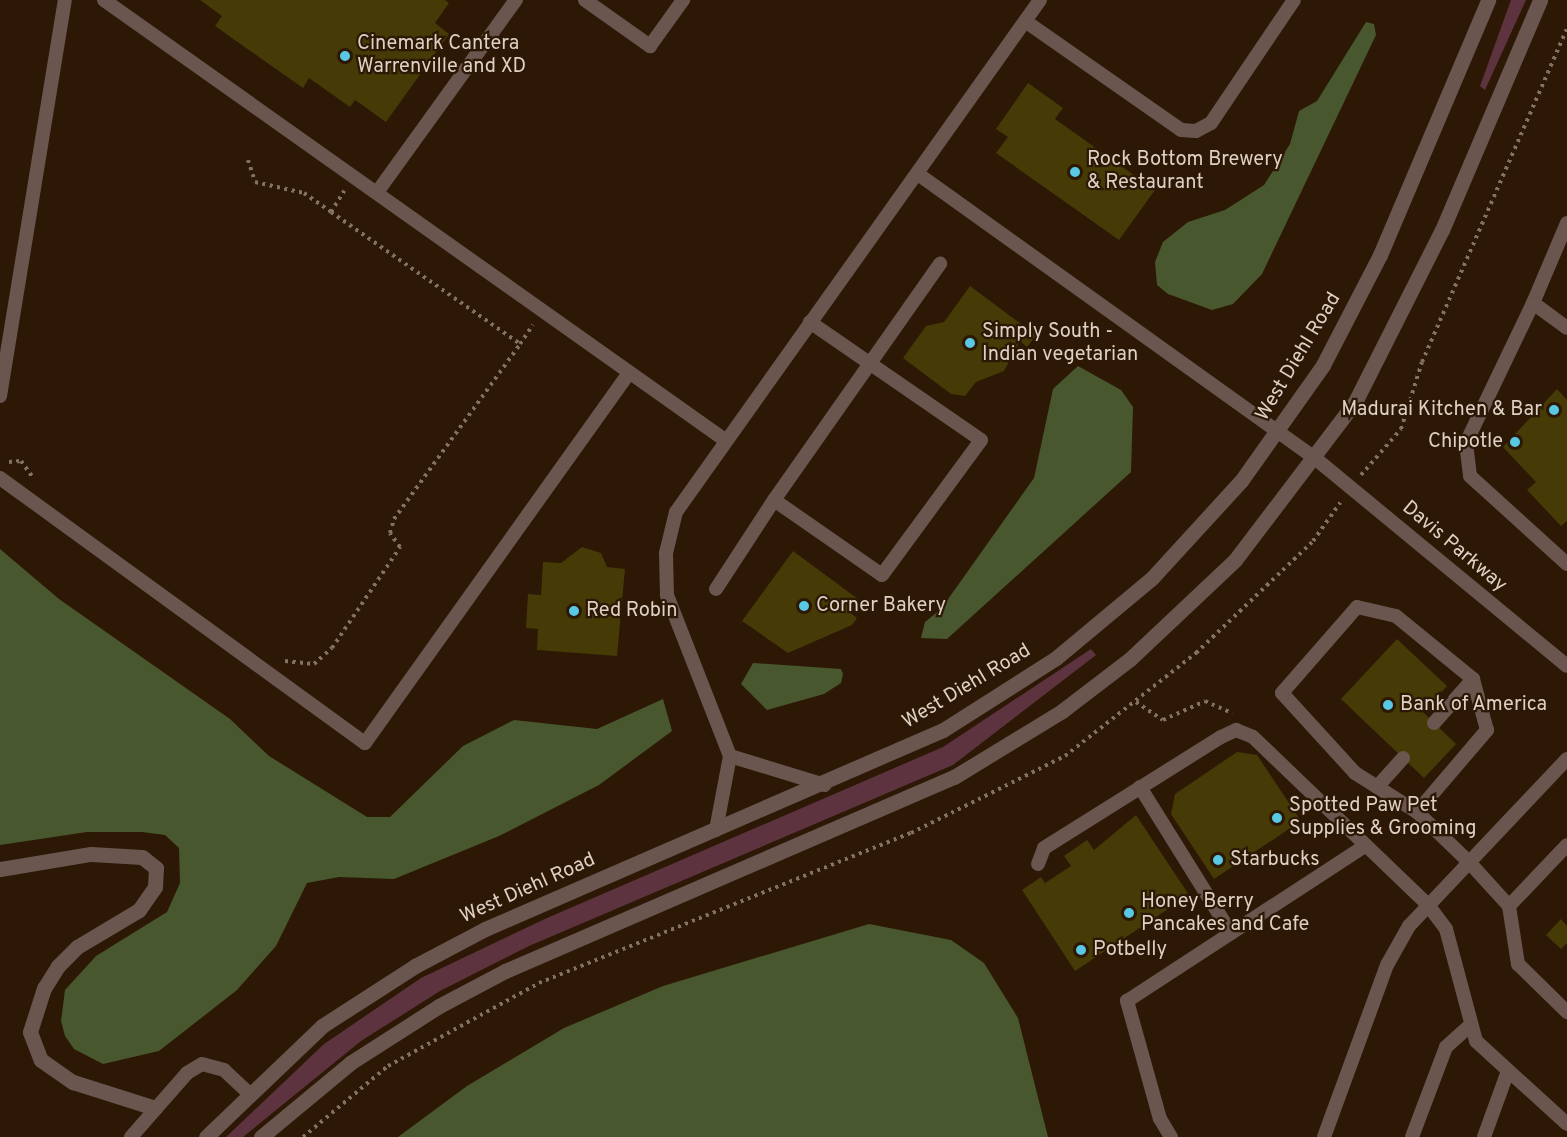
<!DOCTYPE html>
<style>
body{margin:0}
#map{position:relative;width:1567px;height:1137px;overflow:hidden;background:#2c1804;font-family:Overpass,sans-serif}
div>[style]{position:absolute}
.green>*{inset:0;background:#5c333e}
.water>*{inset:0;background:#48572d}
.building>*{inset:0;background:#463a07}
.path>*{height:4px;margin-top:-2px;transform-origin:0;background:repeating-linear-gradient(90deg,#837262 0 3px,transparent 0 7.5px)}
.service>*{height:14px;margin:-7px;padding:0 7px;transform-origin:7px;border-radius:7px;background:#6a554f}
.minor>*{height:15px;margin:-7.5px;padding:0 7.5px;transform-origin:7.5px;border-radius:7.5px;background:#6a554f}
.tertiary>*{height:15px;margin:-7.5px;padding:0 7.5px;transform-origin:7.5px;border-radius:7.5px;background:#6a554f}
.dots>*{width:16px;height:16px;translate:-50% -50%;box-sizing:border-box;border:3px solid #2c1804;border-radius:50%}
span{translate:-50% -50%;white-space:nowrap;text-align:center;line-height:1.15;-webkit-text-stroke:4.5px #2c1804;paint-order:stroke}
.poi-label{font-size:20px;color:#ded0c4}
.left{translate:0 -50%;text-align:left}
.right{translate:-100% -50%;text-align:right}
.street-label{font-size:20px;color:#ded0c4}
</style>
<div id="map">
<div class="green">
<i style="clip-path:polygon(1511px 0,1526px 0,1485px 90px,1480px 86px)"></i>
<i style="clip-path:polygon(1091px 649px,1096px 655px,953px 765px,529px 946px,440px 991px,361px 1041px,243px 1137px,226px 1137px,324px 1044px,421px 978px,547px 918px,943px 747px)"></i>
</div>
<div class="water">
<i style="clip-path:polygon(1366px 22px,1374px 24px,1376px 35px,1262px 274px,1233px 304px,1212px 310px,1168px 294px,1157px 285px,1155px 262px,1163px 242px,1188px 222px,1225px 210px,1264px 185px,1290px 144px,1299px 111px,1317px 101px)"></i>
<i style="clip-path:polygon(1078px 366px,1121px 390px,1133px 407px,1131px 472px,947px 639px,921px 638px,925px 622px,941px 609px,1034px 478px,1053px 389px)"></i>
<i style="clip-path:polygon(0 549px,59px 599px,230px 719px,269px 756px,367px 817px,390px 817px,463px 746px,514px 720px,597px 729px,663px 699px,672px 731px,599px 785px,499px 836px,394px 879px,339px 877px,307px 883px,276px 946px,237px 990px,159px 1051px,103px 1064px,74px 1049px,65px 1036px,61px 1021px,65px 990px,96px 956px,167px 912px,180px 883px,179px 848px,165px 835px,142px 832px,87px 832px,0 845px)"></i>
<i style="clip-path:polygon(753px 663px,841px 669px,843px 674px,841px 683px,824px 694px,767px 710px,741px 684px)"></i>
<i style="clip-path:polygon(869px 924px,951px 940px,984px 963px,1018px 1018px,1048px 1137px,398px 1137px,467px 1086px,564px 1028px,663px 986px)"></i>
</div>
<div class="building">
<i style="clip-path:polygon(200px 0,445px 0,449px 3px,435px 23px,449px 34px,386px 122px,355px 100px,350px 107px,309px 78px,303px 88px,215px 26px,222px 16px)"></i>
<i style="clip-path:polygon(1028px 83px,1063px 108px,1055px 119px,1155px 190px,1119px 240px,996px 153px,1008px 137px,996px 129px)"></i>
<i style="clip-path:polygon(970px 286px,1036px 335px,1027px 347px,1020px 341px,1004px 371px,976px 382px,965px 396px,951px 394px,903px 358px,926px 326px,944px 322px)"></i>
<i style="clip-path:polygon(1557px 389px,1567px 400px,1567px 521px,1561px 526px,1527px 490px,1536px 482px,1503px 447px)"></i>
<i style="clip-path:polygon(582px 547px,601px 553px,607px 567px,625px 569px,617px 656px,537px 650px,538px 629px,526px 628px,528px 594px,541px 595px,543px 562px,561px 563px)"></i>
<i style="clip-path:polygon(793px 551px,858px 599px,849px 612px,857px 618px,852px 625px,788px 653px,742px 621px)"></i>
<i style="clip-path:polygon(1397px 639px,1447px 686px,1423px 712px,1456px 744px,1424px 778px,1341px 699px)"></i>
<i style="clip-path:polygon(1237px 752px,1257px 755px,1301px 821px,1214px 879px,1171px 814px,1175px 794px)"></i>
<i style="clip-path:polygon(1136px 815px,1189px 895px,1075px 971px,1022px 890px,1041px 877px,1045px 883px,1071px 866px,1064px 856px,1087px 840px,1094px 850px)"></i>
<i style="clip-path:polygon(1561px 919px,1567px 926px,1567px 943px,1561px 949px,1546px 935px)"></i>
</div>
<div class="path">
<i style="left:248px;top:160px;width:23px;rotate:72deg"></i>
<i style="left:255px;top:182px;width:50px;rotate:12.7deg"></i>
<i style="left:304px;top:193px;width:33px;rotate:35deg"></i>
<i style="left:331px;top:212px;width:25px;rotate:-58deg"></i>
<i style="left:331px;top:212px;width:231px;rotate:34.9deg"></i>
<i style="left:520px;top:344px;width:23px;rotate:-56deg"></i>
<i style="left:9px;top:462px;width:12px;rotate:-5deg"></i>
<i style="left:21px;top:461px;width:22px;rotate:54deg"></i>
<i style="left:1361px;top:475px;width:61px;rotate:-49deg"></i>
<i style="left:1401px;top:429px;width:70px;rotate:-72.6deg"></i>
<i style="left:1422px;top:362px;width:363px;rotate:-66.5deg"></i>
<i style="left:285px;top:661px;width:29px;rotate:6deg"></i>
<i style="left:314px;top:664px;width:24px;rotate:-42deg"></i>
<i style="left:332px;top:648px;width:122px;rotate:-56deg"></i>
<i style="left:400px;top:547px;width:17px;rotate:-126deg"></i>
<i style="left:390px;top:533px;width:15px;rotate:-74deg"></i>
<i style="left:394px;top:519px;width:216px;rotate:-54.2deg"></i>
<i style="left:1136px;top:702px;width:32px;rotate:34deg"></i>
<i style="left:1163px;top:720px;width:46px;rotate:-24.3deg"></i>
<i style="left:1205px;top:701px;width:30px;rotate:24deg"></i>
<i style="left:303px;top:1137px;width:111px;rotate:-39.9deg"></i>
<i style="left:388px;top:1066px;width:172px;rotate:-28.8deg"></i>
<i style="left:539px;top:983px;width:401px;rotate:-22deg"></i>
<i style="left:911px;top:833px;width:172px;rotate:-26.6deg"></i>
<i style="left:1065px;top:756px;width:167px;rotate:-38.2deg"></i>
<i style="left:1196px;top:653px;width:162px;rotate:-43.7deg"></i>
<i style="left:1313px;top:541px;width:47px;rotate:-54.6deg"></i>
</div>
<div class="service">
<i style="left:104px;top:0;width:761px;rotate:35.32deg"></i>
<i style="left:585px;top:0;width:80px;rotate:35.3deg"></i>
<i style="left:650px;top:46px;width:57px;rotate:-54.3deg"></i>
<i style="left:1025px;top:21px;width:190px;rotate:34.9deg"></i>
<i style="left:1181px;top:130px;width:15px;rotate:4deg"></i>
<i style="left:1196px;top:131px;width:17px;rotate:-28deg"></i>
<i style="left:1211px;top:123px;width:148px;rotate:-56deg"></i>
<i style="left:918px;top:174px;width:490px;rotate:35.6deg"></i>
<i style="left:1316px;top:459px;width:325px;rotate:39.5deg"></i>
<i style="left:378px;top:191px;width:236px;rotate:-54.2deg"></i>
<i style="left:1567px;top:223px;width:87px;rotate:113deg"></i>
<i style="left:1533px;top:303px;width:42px;rotate:36.3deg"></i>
<i style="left:1533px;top:303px;width:155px;rotate:115.6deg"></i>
<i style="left:1466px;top:443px;width:33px;rotate:83deg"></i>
<i style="left:1470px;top:476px;width:131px;rotate:42.2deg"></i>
<i style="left:0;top:396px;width:401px;rotate:-80.7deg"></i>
<i style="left:0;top:478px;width:451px;rotate:36deg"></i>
<i style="left:365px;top:743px;width:455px;rotate:-54.5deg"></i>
<i style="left:774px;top:500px;width:289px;rotate:-54.9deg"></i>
<i style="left:716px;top:589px;width:106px;rotate:-56.9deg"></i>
<i style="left:774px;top:500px;width:131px;rotate:34.8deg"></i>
<i style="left:882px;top:575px;width:167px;rotate:-53.7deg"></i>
<i style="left:981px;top:440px;width:208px;rotate:-145.4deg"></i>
<i style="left:1434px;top:723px;width:59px;rotate:-48.4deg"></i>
<i style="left:730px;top:756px;width:99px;rotate:17deg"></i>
<i style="left:1140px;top:787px;width:172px;rotate:58.1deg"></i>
<i style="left:1377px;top:787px;width:39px;rotate:-48deg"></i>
<i style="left:1417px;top:812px;width:108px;rotate:-49.5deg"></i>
<i style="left:1487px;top:730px;width:53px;rotate:-105.4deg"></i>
<i style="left:1473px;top:679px;width:99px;rotate:-140.7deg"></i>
<i style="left:1396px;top:616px;width:40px;rotate:-167deg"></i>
<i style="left:1357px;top:607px;width:114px;rotate:131.1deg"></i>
<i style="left:1282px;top:693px;width:108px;rotate:47.6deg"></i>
<i style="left:1355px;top:773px;width:73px;rotate:32.2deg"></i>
<i style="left:1417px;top:812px;width:72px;rotate:43.9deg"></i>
<i style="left:1469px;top:862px;width:59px;rotate:47.7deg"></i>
<i style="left:1509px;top:906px;width:59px;rotate:81.2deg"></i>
<i style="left:1518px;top:964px;width:69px;rotate:44.4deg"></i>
<i style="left:716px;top:830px;width:75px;rotate:-79.3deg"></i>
<i style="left:730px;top:756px;width:173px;rotate:-111.4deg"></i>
<i style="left:667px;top:595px;width:42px;rotate:-91.4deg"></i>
<i style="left:666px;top:553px;width:42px;rotate:-76.3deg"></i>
<i style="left:676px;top:512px;width:628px;rotate:-54.59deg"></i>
<i style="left:1038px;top:864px;width:17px;rotate:-69deg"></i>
<i style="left:1044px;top:848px;width:209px;rotate:-32.1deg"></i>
<i style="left:1221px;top:737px;width:17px;rotate:-25deg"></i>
<i style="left:1236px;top:730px;width:18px;rotate:22deg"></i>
<i style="left:1253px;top:737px;width:243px;rotate:43.8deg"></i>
<i style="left:1428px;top:905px;width:30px;rotate:53deg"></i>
<i style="left:1446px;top:929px;width:116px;rotate:75deg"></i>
<i style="left:1476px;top:1041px;width:123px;rotate:42.4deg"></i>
<i style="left:1509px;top:906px;width:84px;rotate:-46.4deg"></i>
<i style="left:131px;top:1137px;width:85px;rotate:-48.8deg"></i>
<i style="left:187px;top:1073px;width:17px;rotate:-31deg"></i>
<i style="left:202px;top:1064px;width:23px;rotate:15deg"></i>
<i style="left:224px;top:1070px;width:33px;rotate:43deg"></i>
<i style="left:1171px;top:1137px;width:21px;rotate:-121deg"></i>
<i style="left:1160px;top:1119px;width:123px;rotate:-105.6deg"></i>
<i style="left:1127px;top:1001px;width:285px;rotate:-33.1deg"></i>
<i style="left:1324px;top:1137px;width:183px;rotate:-69.9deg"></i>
<i style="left:1387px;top:965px;width:45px;rotate:-60.6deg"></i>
<i style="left:1409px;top:926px;width:230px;rotate:-46.6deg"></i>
<i style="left:1412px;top:1137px;width:96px;rotate:-69.3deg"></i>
<i style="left:1446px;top:1047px;width:30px;rotate:-42deg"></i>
<i style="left:1484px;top:1137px;width:70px;rotate:-70deg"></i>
</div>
<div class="minor">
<i style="left:0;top:869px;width:92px;rotate:-9.4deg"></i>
<i style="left:91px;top:854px;width:51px;rotate:3.4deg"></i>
<i style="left:142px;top:857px;width:18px;rotate:38deg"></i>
<i style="left:156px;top:868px;width:19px;rotate:93deg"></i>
<i style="left:155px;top:887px;width:28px;rotate:125deg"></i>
<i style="left:139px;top:910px;width:72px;rotate:149.2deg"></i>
<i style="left:77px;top:947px;width:27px;rotate:135deg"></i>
<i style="left:58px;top:966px;width:26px;rotate:122deg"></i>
<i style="left:44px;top:988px;width:46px;rotate:107.7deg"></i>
<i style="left:30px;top:1032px;width:30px;rotate:69deg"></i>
<i style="left:41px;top:1060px;width:39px;rotate:35deg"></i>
<i style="left:73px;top:1082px;width:86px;rotate:17.6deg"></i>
</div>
<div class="tertiary">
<i style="left:206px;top:1137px;width:161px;rotate:-43.7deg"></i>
<i style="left:322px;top:1026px;width:111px;rotate:-32.8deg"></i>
<i style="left:415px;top:966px;width:79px;rotate:-27.9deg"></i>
<i style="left:485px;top:929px;width:499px;rotate:-23.5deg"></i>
<i style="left:943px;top:730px;width:134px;rotate:-32.5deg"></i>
<i style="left:1056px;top:658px;width:125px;rotate:-39.8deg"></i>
<i style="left:1152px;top:578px;width:132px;rotate:-47.5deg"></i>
<i style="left:1241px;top:481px;width:142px;rotate:-54.7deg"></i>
<i style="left:1323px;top:365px;width:124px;rotate:-62.6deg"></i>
<i style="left:1380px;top:255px;width:277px;rotate:-67deg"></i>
<i style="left:261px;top:1137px;width:116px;rotate:-39.7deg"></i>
<i style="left:350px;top:1063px;width:106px;rotate:-32.6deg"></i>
<i style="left:439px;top:1006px;width:75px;rotate:-27.9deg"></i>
<i style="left:505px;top:971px;width:489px;rotate:-23.4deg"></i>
<i style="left:954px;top:777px;width:127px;rotate:-31.4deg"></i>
<i style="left:1062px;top:711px;width:86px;rotate:-37.4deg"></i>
<i style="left:1130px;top:659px;width:144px;rotate:-43.3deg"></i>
<i style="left:1235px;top:560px;width:198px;rotate:-52.8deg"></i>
<i style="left:1355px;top:402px;width:193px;rotate:-63.2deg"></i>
<i style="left:1442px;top:230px;width:250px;rotate:-66.9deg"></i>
</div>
<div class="dots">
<i style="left:345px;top:56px;background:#59c8e4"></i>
<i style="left:1075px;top:172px;background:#59c8e4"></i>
<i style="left:970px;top:343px;background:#59c8e4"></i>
<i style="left:1554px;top:410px;background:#59c8e4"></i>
<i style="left:1515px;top:442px;background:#59c8e4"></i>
<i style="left:804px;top:606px;background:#59c8e4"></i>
<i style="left:574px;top:611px;background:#59c8e4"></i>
<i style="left:1388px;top:705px;background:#59c8e4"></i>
<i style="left:1277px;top:818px;background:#59c8e4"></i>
<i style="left:1218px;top:860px;background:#59c8e4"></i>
<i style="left:1129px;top:913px;background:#59c8e4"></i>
<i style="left:1081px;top:950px;background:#59c8e4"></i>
</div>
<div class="poi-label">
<span class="left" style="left:357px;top:56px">Cinemark Cantera<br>Warrenville and XD</span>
<span class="left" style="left:1087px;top:172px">Rock Bottom Brewery<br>&amp; Restaurant</span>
<span class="left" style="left:982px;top:344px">Simply South -<br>Indian vegetarian</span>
<span class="right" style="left:1542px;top:410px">Madurai Kitchen &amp; Bar</span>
<span class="right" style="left:1503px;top:442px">Chipotle</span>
<span class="left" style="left:816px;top:606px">Corner Bakery</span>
<span class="left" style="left:586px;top:611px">Red Robin</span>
<span class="left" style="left:1400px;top:705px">Bank of America</span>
<span class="left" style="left:1289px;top:818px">Spotted Paw Pet<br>Supplies &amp; Grooming</span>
<span class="left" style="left:1230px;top:860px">Starbucks</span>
<span class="left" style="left:1141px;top:914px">Honey Berry<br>Pancakes and Cafe</span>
<span class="left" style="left:1093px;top:950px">Potbelly</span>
</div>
<div class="street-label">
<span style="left:1299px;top:357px;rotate:-59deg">West Diehl Road</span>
<span style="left:1454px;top:547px;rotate:40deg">Davis Parkway</span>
<span style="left:967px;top:687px;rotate:-31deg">West Diehl Road</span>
<span style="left:528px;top:889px;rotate:-24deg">West Diehl Road</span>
</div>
</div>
